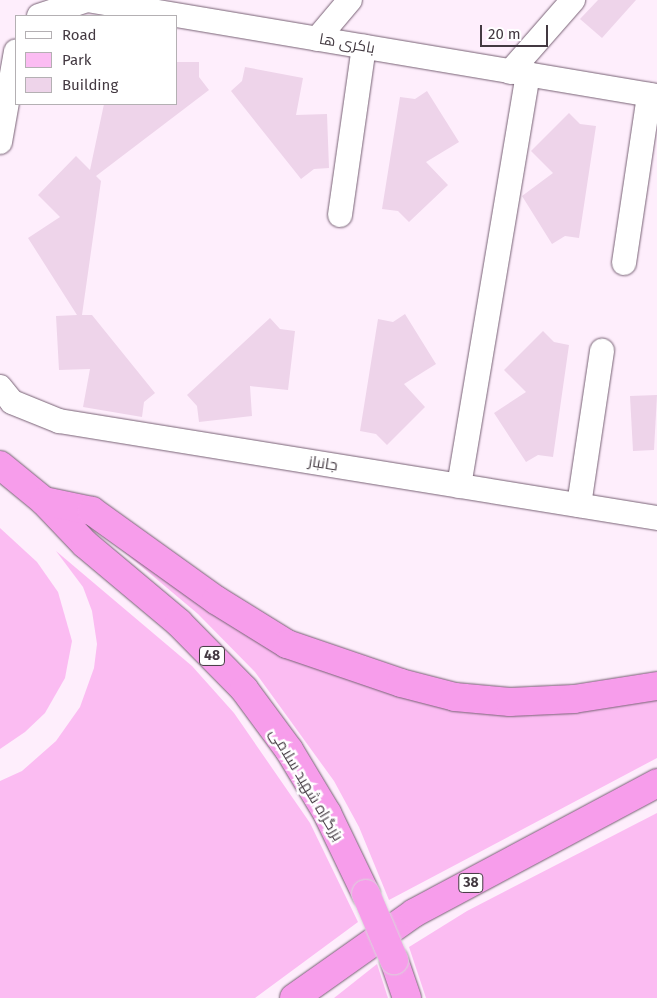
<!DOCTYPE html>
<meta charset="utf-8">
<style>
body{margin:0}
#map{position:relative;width:657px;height:998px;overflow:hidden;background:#feeefc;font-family:"Fira Sans",Cairo,sans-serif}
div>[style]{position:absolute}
.green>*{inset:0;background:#fbbcf2}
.building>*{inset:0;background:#eed4ea}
.roads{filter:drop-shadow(0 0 1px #776174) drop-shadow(0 0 1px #776174)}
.street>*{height:24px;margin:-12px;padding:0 12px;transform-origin:12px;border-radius:12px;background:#fff}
.highway>*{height:28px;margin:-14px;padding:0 14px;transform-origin:14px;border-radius:14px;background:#f79deb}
.bridges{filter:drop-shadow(0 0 1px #d9d7d9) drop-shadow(0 0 1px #d9d7d9)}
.highway-bridge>*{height:28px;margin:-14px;padding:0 14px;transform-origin:14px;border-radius:14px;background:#f79deb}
span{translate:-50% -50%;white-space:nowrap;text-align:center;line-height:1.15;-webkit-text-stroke:5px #fff;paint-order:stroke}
.shield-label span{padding:1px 4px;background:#fff;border:1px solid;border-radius:4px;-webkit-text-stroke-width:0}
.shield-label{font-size:14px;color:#433941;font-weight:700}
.street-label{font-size:15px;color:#433941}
.legend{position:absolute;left:15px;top:15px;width:162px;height:90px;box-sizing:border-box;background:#fff;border:1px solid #b4b0b3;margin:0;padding:6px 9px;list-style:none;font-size:15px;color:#433941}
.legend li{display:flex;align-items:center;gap:10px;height:25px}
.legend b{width:25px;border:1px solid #b4b0b3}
.scale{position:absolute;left:480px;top:25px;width:68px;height:22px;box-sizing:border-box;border:2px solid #433941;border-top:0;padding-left:6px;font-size:15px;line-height:18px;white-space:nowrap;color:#433941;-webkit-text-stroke:4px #fff;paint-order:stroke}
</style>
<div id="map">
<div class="green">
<i style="clip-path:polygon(90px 523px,383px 689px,657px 695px,657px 758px,389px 900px,359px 827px,334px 781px,255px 672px,198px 614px)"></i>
<i style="clip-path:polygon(0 528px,37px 562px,58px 592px,72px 641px,65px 678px,45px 713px,25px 732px,0 749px)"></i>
<i style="clip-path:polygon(56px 551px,192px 666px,234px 713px,310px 823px,358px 922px,255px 998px,0 998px,0 781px,22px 771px,56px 741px,80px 707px,94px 668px,97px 644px,92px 611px,83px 587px)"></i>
<i style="clip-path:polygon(657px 813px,657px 998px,426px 998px,409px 947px,467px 911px)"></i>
<i style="clip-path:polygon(377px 964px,388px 998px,334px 998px)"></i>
</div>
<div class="building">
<i style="clip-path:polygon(598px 0,636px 0,602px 38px,580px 19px)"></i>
<i style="clip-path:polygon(176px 62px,199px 62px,199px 77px,209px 90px,96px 176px,101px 181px,82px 315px,92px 315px,155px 393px,144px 402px,142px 417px,83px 407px,90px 369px,59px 370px,56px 316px,77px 315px,28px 238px,60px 217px,38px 195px,76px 156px,90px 170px,104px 104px,176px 104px)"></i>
<i style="clip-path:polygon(245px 67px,303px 78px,296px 115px,327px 114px,329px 168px,314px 169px,301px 179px,231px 91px,242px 81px)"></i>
<i style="clip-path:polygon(427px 91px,459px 142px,426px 162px,448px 185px,409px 222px,398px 211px,382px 209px,400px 97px,415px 99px)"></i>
<i style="clip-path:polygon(569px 113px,580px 124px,596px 126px,579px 238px,565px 236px,552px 244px,522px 196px,553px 173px,531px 151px)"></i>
<i style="clip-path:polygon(405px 314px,436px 364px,404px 384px,425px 407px,387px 445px,376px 434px,360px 431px,378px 319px,393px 322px)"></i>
<i style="clip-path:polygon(270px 318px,280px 329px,295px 331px,288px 390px,250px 386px,252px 416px,199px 422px,197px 406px,187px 395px)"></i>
<i style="clip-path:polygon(543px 331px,554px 342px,569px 345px,553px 457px,538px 455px,526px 462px,494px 413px,526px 392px,504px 370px)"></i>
<i style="clip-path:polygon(657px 395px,654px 450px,633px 451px,630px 396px)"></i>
</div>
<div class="roads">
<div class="street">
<i style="left:39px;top:16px;width:51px;rotate:-18.4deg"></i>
<i style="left:87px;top:0;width:578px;rotate:9.56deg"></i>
<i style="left:317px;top:39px;width:51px;rotate:-49.8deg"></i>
<i style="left:510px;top:72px;width:96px;rotate:-48.8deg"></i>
<i style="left:0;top:142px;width:92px;rotate:-80deg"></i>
<i style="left:340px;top:215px;width:170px;rotate:-81.9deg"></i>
<i style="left:624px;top:263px;width:170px;rotate:-81.5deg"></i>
<i style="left:0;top:387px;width:19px;rotate:51deg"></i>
<i style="left:12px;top:402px;width:51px;rotate:22deg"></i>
<i style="left:59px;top:421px;width:606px;rotate:9.21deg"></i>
<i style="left:459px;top:486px;width:418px;rotate:-80.5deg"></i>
<i style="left:579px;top:505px;width:156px;rotate:-81.5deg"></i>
</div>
<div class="highway">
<i style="left:0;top:465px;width:57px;rotate:39.3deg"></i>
<i style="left:44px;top:501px;width:59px;rotate:46.4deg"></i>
<i style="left:85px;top:544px;width:123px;rotate:40deg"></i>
<i style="left:179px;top:623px;width:93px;rotate:45.4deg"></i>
<i style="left:244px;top:689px;width:76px;rotate:53.6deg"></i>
<i style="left:289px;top:750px;width:74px;rotate:58.9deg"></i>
<i style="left:327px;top:813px;width:90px;rotate:64.3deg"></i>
<i style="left:44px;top:501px;width:49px;rotate:11.8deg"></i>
<i style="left:92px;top:511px;width:153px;rotate:35.7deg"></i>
<i style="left:216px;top:600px;width:84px;rotate:31.8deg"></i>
<i style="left:287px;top:644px;width:120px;rotate:18.9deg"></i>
<i style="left:401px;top:683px;width:56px;rotate:14.5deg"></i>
<i style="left:455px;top:697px;width:55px;rotate:5.2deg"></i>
<i style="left:510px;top:702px;width:64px;rotate:-2.7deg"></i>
<i style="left:574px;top:699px;width:84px;rotate:-8.9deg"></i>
<i style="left:394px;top:960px;width:40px;rotate:71.1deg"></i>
<i style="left:294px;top:998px;width:147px;rotate:-35.3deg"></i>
<i style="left:414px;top:913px;width:276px;rotate:-28.1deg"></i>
</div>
</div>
<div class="bridges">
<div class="highway-bridge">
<i style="left:366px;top:894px;width:72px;rotate:67deg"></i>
</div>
</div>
<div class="shield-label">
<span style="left:212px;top:656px">48</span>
<span style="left:471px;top:883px">38</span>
</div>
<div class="street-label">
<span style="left:347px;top:44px;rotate:10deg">باکری ها</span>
<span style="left:323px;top:464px;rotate:9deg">جانباز</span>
<span style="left:306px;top:785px;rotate:59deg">بزرگراه شهید سلامی</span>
</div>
<ul class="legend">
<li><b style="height:6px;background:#fff"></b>Road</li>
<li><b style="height:14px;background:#fbbcf2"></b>Park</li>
<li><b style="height:14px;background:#eed4ea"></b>Building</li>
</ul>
<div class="scale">20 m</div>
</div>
